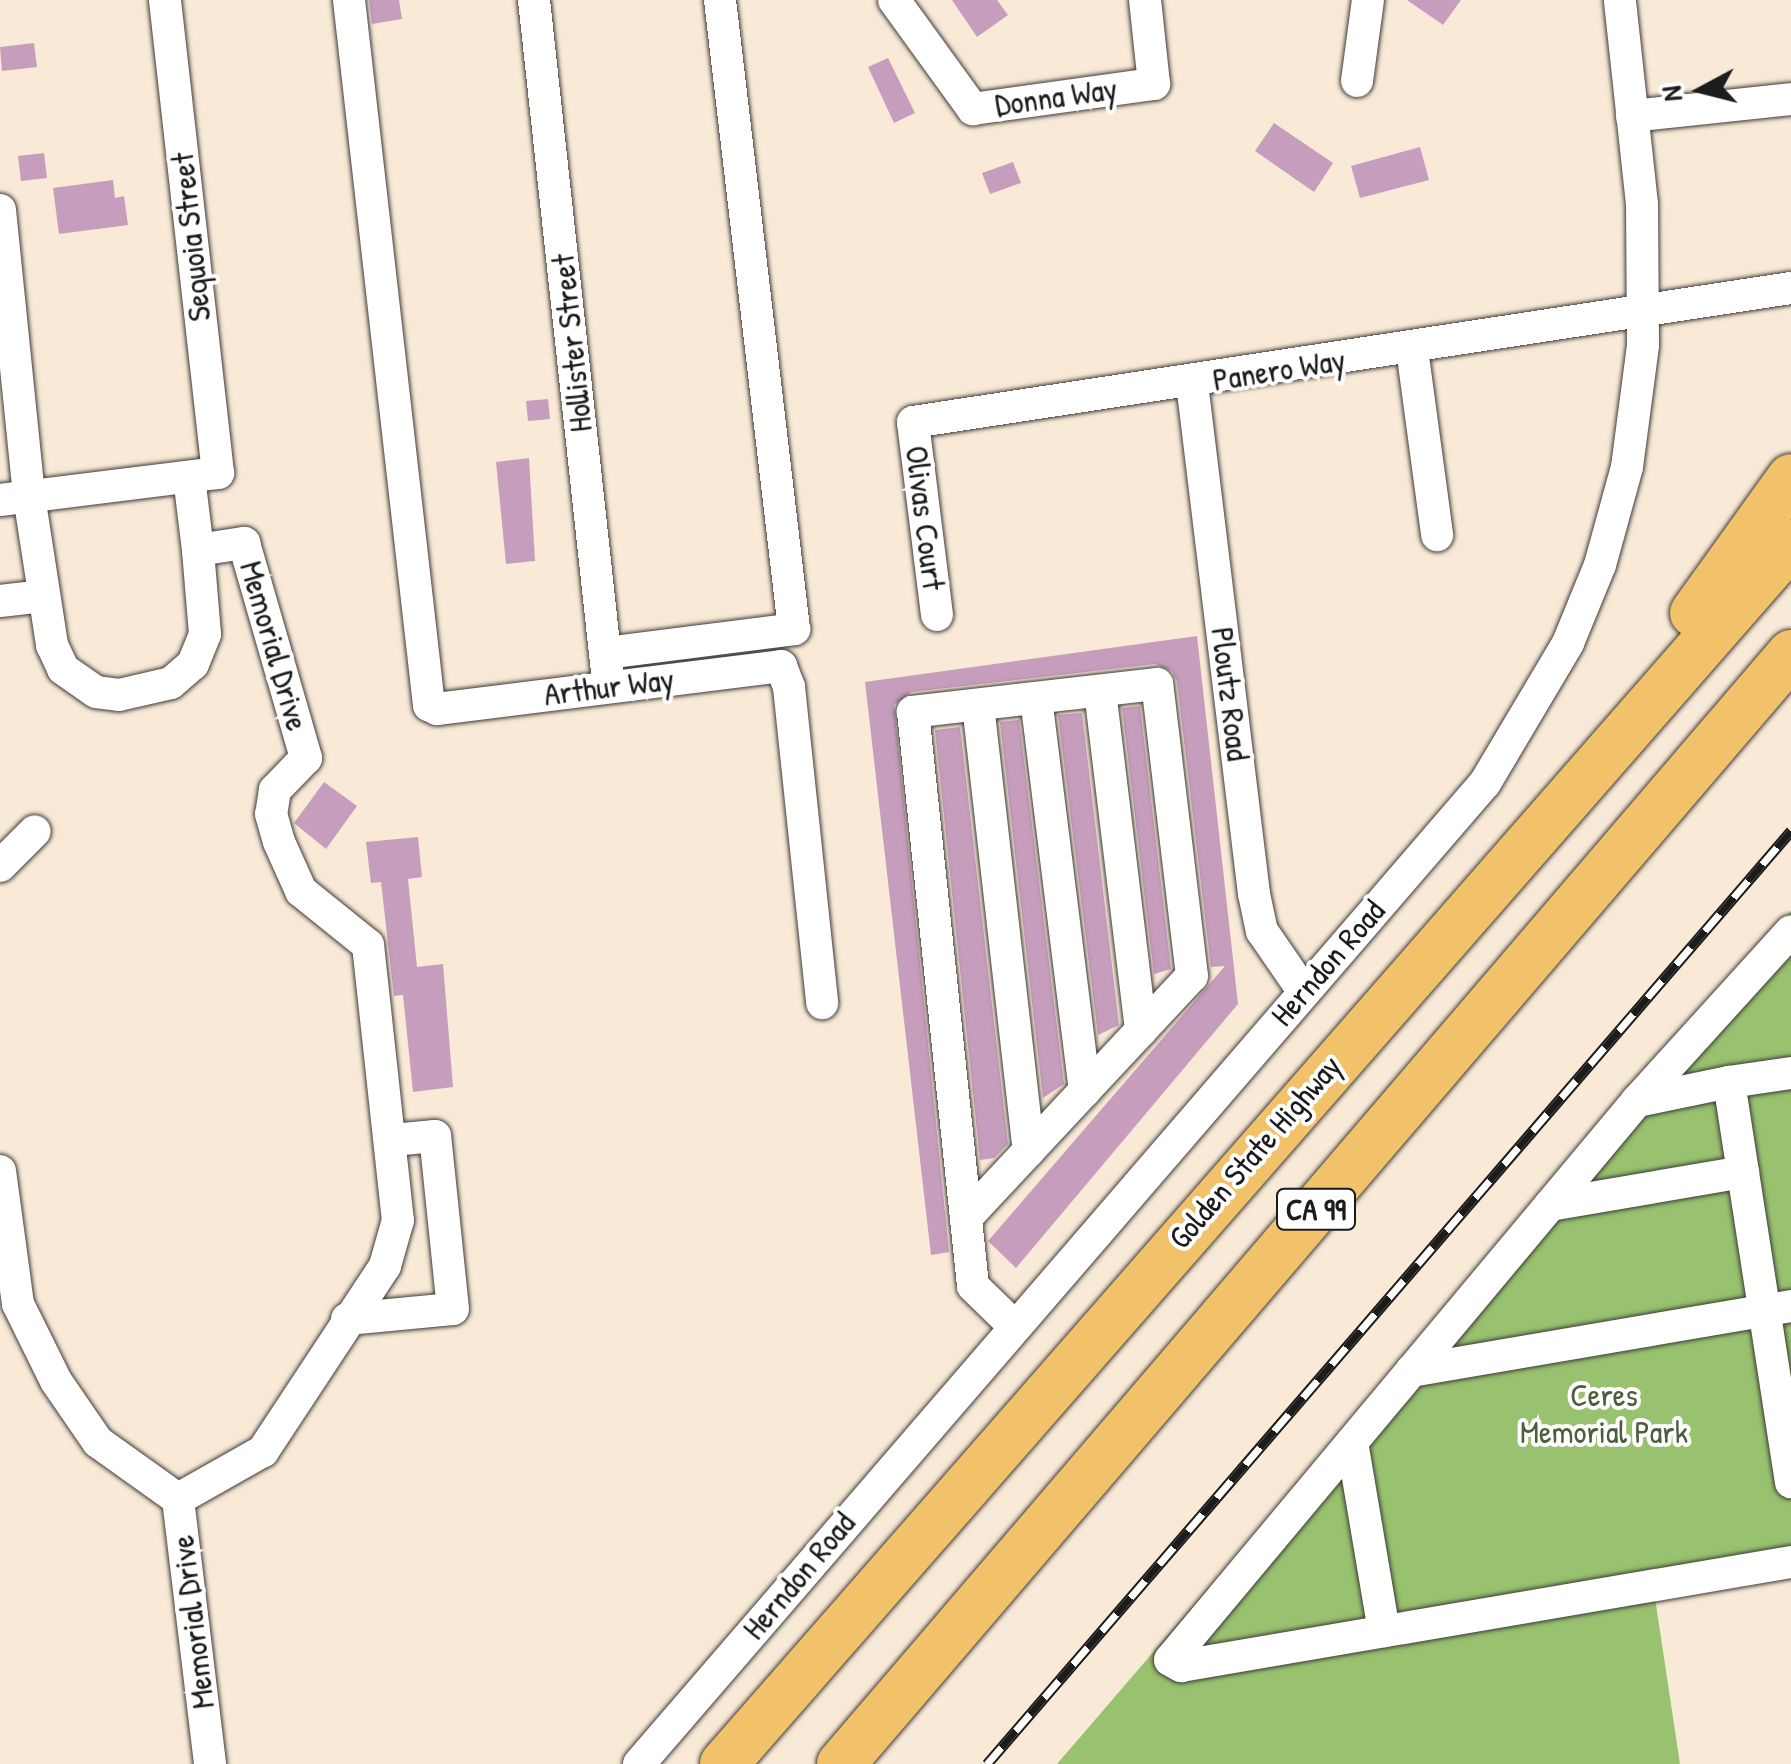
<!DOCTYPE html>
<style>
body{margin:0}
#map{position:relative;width:1791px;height:1764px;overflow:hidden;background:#f9e9d7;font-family:"Patrick Hand",sans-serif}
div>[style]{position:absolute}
.green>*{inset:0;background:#98c26f}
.building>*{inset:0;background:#c79dbd}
.roads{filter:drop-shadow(0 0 2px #3d3b38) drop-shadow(0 0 2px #3d3b38)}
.minor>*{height:32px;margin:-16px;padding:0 16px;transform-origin:16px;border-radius:16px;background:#fff}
.highway>*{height:48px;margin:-24px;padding:0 24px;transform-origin:24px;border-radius:24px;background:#f2c26a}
.rail>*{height:11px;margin-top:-5.5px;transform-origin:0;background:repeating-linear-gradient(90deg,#fff 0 22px,#1c1c1c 0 44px);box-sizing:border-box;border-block:2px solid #1c1c1c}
span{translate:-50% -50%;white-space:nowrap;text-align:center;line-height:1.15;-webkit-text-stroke:8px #fff;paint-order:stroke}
.shield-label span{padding:2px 8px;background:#fff;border:2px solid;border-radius:8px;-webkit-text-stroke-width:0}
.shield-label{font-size:30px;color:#1c1c1c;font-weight:700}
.street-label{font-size:32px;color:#1c1c1c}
.park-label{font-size:32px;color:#4e5e3d}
.north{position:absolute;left:1651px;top:40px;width:100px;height:100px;-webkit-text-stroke:8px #fff;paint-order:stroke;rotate:263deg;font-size:28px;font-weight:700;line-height:40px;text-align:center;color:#1c1c1c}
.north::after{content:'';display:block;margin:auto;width:35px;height:45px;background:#1c1c1c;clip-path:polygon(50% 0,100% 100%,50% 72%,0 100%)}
</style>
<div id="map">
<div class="green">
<i style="clip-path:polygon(1791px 911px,1791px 1579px,1655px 1598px,1680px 1764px,1057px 1764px)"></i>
</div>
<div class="building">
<i style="clip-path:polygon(369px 0,399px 0,402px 19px,372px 24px)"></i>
<i style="clip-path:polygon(952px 0,997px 0,1008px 15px,977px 37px)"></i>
<i style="clip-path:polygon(1407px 0,1461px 0,1443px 25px)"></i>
<i style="clip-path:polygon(34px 43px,37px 67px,2px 71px,0 47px)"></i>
<i style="clip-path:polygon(888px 58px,915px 113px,894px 123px,868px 67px)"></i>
<i style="clip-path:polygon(1274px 123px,1333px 163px,1314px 192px,1255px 151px)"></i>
<i style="clip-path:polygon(1420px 147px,1429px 180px,1360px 198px,1351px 166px)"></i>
<i style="clip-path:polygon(44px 153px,47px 178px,21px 181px,18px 156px)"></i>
<i style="clip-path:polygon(1013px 162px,1021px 183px,990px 194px,982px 173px)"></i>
<i style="clip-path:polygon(113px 180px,115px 198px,124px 196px,128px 225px,59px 234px,53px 188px)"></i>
<i style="clip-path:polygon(548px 399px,550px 419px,528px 421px,526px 401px)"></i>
<i style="clip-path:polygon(529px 458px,535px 561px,506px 564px,496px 462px)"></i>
<i style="clip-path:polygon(1197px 636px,1238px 1004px,1016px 1268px,988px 1241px,1225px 966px,1211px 967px,1177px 682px,1172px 671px,1155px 664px,911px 692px,894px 705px,949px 1252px,931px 1255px,865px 682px)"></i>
<i style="clip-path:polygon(1140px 706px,1171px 969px,1154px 974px,1122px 708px)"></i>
<i style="clip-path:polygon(1082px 713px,1119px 1025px,1098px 1035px,1058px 715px)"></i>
<i style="clip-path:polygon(1019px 720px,1064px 1084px,1043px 1098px,1000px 722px)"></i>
<i style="clip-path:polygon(960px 727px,1008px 1144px,994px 1158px,980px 1160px,935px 730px)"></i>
<i style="clip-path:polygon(324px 782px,357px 806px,326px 849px,294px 823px)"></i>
<i style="clip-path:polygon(418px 837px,422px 877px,408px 879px,417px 967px,443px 964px,453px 1087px,413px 1092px,403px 995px,394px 996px,381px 882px,371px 883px,366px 842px)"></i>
</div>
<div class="roads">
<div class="minor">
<i style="left:349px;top:0;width:710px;rotate:83.53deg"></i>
<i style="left:429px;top:705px;width:9px;rotate:27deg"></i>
<i style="left:437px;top:709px;width:347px;rotate:-7.1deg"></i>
<i style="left:781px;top:666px;width:22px;rotate:69deg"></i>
<i style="left:789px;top:687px;width:318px;rotate:84deg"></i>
<i style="left:534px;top:0;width:676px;rotate:83.8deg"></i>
<i style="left:894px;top:0;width:135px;rotate:54.1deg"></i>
<i style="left:973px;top:109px;width:183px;rotate:-7.9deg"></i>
<i style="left:1154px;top:84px;width:84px;rotate:-96.1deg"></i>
<i style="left:1357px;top:81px;width:82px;rotate:-82.3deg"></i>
<i style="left:1632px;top:116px;width:160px;rotate:-6.1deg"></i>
<i style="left:0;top:210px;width:287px;rotate:84.2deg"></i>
<i style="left:29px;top:496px;width:151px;rotate:81.2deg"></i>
<i style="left:52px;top:645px;width:26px;rotate:65deg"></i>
<i style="left:63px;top:669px;width:40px;rotate:34.9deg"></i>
<i style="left:96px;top:692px;width:23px;rotate:7deg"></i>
<i style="left:119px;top:695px;width:53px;rotate:-13deg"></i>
<i style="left:171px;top:683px;width:29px;rotate:-41deg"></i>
<i style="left:193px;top:664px;width:32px;rotate:-68deg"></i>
<i style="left:205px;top:634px;width:84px;rotate:-94.8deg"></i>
<i style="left:198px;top:550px;width:47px;rotate:-8.7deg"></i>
<i style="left:244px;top:543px;width:224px;rotate:73.9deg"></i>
<i style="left:306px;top:758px;width:45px;rotate:134.1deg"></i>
<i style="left:275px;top:790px;width:24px;rotate:99deg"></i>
<i style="left:271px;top:814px;width:29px;rotate:74deg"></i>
<i style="left:279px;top:842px;width:54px;rotate:65.8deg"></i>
<i style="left:301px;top:891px;width:86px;rotate:38.9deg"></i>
<i style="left:368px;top:945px;width:277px;rotate:83.8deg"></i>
<i style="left:398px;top:1220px;width:48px;rotate:105.8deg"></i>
<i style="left:385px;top:1266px;width:222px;rotate:123.4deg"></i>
<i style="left:263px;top:1451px;width:98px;rotate:150.5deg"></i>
<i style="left:1412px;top:349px;width:188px;rotate:82.3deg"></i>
<i style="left:1192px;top:383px;width:515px;rotate:83.08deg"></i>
<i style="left:1254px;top:894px;width:38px;rotate:78deg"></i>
<i style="left:1262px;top:931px;width:74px;rotate:55.5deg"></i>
<i style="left:189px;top:477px;width:74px;rotate:83deg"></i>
<i style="left:0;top:500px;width:220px;rotate:-7.1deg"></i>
<i style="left:218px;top:473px;width:476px;rotate:-96.4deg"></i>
<i style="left:0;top:601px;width:44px;rotate:-6.5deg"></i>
<i style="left:937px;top:615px;width:194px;rotate:-97.1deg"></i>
<i style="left:913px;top:422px;width:888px;rotate:-8.68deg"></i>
<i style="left:605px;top:653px;width:191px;rotate:-7.2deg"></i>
<i style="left:794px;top:629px;width:633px;rotate:-96.71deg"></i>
<i style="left:1100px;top:691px;width:342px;rotate:83.1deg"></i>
<i style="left:1036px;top:698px;width:396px;rotate:82.9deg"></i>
<i style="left:978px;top:705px;width:449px;rotate:83.5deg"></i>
<i style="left:0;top:866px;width:49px;rotate:-45deg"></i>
<i style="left:1791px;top:1073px;width:63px;rotate:171.7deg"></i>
<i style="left:1729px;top:1082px;width:405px;rotate:81.2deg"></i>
<i style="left:1729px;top:1082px;width:94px;rotate:168.3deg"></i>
<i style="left:1637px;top:1101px;width:728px;rotate:129.88deg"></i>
<i style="left:1170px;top:1660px;width:13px;rotate:29deg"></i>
<i style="left:1181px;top:1666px;width:619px;rotate:-9.68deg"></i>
<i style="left:1637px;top:1101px;width:229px;rotate:-47.8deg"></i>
<i style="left:0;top:1171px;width:134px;rotate:82.3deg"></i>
<i style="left:18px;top:1304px;width:86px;rotate:63.7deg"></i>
<i style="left:56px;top:1381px;width:74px;rotate:55.5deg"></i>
<i style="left:98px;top:1442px;width:98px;rotate:35.5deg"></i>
<i style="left:178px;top:1499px;width:267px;rotate:83.1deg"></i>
<i style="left:1550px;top:1205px;width:196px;rotate:-9.7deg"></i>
<i style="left:966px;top:1218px;width:331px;rotate:-47deg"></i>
<i style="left:1192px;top:976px;width:294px;rotate:-96.8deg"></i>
<i style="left:1157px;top:684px;width:246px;rotate:173.5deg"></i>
<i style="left:913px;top:712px;width:577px;rotate:84.03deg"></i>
<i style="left:973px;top:1286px;width:57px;rotate:44.3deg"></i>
<i style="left:347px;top:1319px;width:106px;rotate:-5.4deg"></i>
<i style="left:453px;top:1309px;width:174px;rotate:-95.9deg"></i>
<i style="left:435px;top:1136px;width:43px;rotate:174.7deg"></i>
<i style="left:1411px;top:1371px;width:386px;rotate:-9.7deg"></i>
<i style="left:1352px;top:1442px;width:192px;rotate:80.4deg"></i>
<i style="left:639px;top:1764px;width:1295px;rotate:-49.23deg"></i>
<i style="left:1485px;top:783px;width:163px;rotate:-59.3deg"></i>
<i style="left:1568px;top:643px;width:84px;rotate:-67.7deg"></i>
<i style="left:1600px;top:565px;width:102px;rotate:-74.6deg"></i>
<i style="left:1627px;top:467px;width:123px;rotate:-82.5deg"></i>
<i style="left:1643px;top:345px;width:141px;rotate:-90.4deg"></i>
<i style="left:1642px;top:204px;width:205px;rotate:-96.2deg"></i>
</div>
<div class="highway">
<i style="left:1694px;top:613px;width:166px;rotate:-54.3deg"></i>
<i style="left:724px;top:1764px;width:1621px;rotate:-48.83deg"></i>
<i style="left:841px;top:1764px;width:1461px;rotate:-49.44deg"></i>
</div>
</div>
<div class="rail">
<i style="left:987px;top:1764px;width:1232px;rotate:-49.25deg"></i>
</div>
<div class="shield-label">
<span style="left:1316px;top:1209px">CA 99</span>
</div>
<div class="street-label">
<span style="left:1056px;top:97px;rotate:-8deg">Donna Way</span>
<span style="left:191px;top:237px;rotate:-96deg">Sequoia Street</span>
<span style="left:572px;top:343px;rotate:-96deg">Hollister Street</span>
<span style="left:1279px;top:370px;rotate:-9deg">Panero Way</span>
<span style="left:925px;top:518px;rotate:83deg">Olivas Court</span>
<span style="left:274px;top:646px;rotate:74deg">Memorial Drive</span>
<span style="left:609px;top:687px;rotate:-7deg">Arthur Way</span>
<span style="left:1230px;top:694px;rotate:83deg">Ploutz Road</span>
<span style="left:1328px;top:963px;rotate:-49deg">Herndon Road</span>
<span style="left:1255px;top:1152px;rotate:-49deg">Golden State Highway</span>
<span style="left:799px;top:1576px;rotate:-50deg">Herndon Road</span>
<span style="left:193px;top:1622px;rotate:-97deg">Memorial Drive</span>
</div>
<div class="park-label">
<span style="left:1604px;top:1414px">Ceres<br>Memorial Park</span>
</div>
<div class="north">N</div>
</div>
